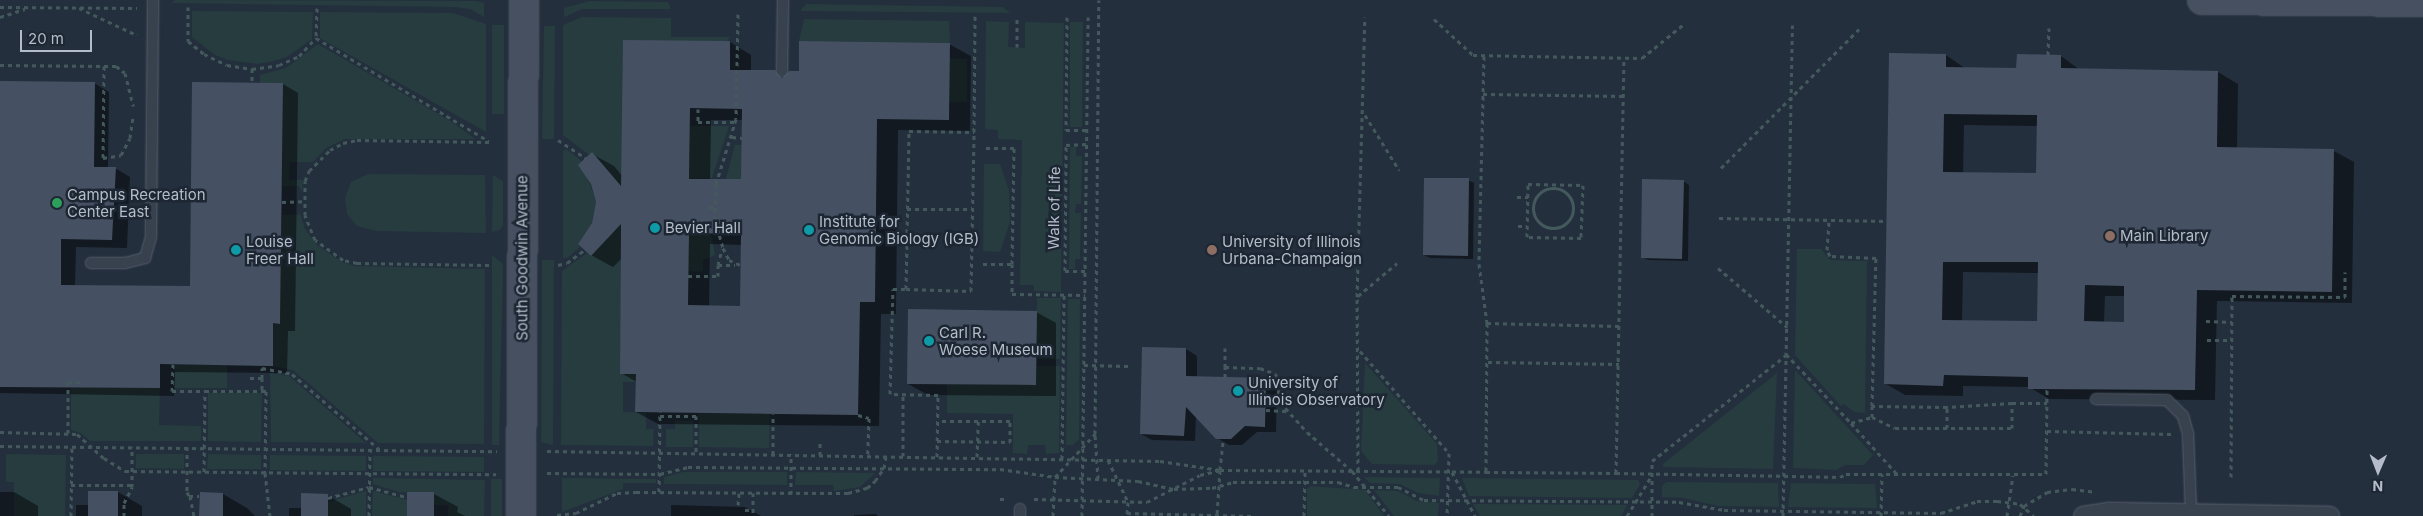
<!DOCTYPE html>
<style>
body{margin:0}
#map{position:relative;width:2423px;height:516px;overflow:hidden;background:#242f3e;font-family:Inter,sans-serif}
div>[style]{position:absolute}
.green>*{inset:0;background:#263c3f}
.shadow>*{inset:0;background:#0007}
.building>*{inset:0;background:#455162}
.path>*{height:3px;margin-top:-1.5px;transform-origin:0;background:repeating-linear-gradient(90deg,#44595c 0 4px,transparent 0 8px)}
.path>.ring{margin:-1.5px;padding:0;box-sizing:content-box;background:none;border:3px solid #44595c;border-radius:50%}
.roads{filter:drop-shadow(0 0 1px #565f6c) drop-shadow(0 0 1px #565f6c)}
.lane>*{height:10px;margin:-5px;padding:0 5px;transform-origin:5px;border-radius:5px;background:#38414e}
.street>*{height:19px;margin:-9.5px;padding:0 9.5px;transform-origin:9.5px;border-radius:9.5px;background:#38414e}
.secondary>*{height:28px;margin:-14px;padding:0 14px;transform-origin:14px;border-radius:14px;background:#465061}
.dots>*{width:14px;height:14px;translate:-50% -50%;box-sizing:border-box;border:2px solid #1d2633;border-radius:50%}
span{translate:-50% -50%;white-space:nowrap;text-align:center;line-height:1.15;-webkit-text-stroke:5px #1d2633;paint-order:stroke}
.poi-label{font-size:15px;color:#b4bcc9}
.left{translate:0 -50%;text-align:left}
.street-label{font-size:15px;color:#b4bcc9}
.north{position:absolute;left:2353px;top:446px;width:50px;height:50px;-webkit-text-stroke:4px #1d2633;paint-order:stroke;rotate:181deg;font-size:14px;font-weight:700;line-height:20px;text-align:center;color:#b4bcc9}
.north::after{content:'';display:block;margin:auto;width:18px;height:22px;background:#b4bcc9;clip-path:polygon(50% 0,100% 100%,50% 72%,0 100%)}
.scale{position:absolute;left:20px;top:30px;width:72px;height:22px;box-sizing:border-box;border:2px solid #b4bcc9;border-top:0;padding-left:6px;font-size:15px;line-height:18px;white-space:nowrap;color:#b4bcc9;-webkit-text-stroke:4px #1d2633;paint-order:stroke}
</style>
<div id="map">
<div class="green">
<i style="clip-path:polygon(175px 0,477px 1px,484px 3px,484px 17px,470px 9px,456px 7px,171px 3px)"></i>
<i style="clip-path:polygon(590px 1px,668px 2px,671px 9px,582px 9px,564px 17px,564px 8px)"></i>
<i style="clip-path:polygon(806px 4px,1003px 7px,1010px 13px,800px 11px)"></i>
<i style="clip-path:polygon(192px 11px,313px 12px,312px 39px,287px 57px,270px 62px,257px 64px,228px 60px,215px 55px,192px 37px)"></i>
<i style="clip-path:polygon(320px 12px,453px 13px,486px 24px,486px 132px,320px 38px)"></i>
<i style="clip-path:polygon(582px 17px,671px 18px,671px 37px,730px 37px,621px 187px,592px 153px,589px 155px,563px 135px,563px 25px)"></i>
<i style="clip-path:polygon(804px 19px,949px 21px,950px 43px,799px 41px)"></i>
<i style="clip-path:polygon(986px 21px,1009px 22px,1008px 47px,1025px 48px,1025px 22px,1064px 23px,1061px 292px,1034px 291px,1034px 285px,1020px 285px,1022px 140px,998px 139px,998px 130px,985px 129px)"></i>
<i style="clip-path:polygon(1070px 22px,1083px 22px,1082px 127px,1070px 127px)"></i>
<i style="clip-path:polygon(492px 25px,504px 25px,504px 114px,492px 114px)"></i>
<i style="clip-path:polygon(544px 26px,555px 26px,554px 139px,542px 139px)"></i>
<i style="clip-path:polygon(318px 44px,452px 122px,475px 139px,345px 139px,326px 148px,313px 162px,290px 162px,289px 180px,303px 180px,302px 192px,299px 186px,282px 186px,283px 83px,260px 83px,260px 75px,286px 68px)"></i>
<i style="clip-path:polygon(949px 58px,967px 59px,967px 102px,949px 102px)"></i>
<i style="clip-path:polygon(690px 126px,729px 126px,712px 178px,689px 179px)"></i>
<i style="clip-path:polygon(735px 145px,742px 145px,741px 221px,722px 193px)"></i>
<i style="clip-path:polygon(1070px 147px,1076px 147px,1076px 156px,1082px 156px,1081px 204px,1076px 204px,1075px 213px,1081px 213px,1080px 259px,1075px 259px,1075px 269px,1069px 269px)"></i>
<i style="clip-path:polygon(566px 149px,582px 161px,596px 202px,592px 223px,578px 244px,580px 247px,567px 258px,563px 258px,563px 151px)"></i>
<i style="clip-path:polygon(984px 164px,1000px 164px,1009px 190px,1010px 222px,1000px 252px,983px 251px)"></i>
<i style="clip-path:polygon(368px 174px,485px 175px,486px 233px,377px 231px,357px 226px,347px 214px,345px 198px,351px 182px)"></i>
<i style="clip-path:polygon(493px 175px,503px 181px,503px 225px,500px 230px,492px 232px)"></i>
<i style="clip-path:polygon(299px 210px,305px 229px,317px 245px,342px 262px,355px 266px,485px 269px,484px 444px,378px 443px,293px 370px,273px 366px,273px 323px,280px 323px,282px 215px,299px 215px)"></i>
<i style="clip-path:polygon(621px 222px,620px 373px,636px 374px,636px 382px,623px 382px,623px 412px,646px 413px,646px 429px,654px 429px,653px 446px,561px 445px,562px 271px,587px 253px,591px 256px)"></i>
<i style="clip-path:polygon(689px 233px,711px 233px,715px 255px,703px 260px,703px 272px,688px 271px)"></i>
<i style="clip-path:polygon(1797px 249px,1821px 249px,1830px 260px,1867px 261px,1865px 413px,1854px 412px,1844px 404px,1841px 406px,1795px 355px)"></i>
<i style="clip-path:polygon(492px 255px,503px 264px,499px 445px,492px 445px)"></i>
<i style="clip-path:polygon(542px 260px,554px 260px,553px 445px,541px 442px)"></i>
<i style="clip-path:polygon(1037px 298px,1061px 298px,1060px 359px,1036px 359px)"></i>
<i style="clip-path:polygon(1068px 299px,1080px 299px,1079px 439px,1073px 445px,1066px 445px)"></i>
<i style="clip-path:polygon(1365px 363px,1437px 444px,1438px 461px,1434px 465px,1372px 464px,1361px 451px)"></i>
<i style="clip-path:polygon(175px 364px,227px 365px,227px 388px,175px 388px)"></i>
<i style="clip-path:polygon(1036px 366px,1060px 366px,1059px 453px,1046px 454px,1045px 445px,1028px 445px,1027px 454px,1013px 453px,1013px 414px,947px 413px,947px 384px,1036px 385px)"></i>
<i style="clip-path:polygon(1795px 370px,1873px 455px,1864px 465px,1845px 465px,1836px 470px,1793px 468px)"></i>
<i style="clip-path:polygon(270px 373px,289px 376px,366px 443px,271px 442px)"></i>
<i style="clip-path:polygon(1777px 373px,1773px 469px,1663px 467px,1663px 464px)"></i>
<i style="clip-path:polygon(71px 387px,160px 388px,159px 425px,201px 426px,201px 441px,90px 441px,81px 433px,71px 430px)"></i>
<i style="clip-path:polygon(208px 393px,262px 393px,261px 442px,208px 441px)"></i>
<i style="clip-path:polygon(699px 413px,770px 414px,769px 448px,699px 447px)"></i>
<i style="clip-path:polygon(675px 420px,693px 421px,693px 447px,666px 447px,666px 429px,675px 429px)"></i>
<i style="clip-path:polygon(6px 454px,66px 455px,65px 516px,14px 516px,14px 482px,6px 482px)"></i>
<i style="clip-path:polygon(136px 454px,184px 454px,184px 469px,136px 468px)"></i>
<i style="clip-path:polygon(208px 454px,261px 455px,261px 469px,207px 469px)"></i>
<i style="clip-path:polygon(270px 455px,366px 456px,366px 471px,270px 470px)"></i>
<i style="clip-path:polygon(373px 456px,484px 457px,484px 472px,373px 471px)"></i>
<i style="clip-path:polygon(683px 472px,787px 472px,787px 485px,664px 484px,664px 477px)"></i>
<i style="clip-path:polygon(796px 472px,875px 473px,860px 487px,834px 491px,833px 485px,795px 485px)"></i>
<i style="clip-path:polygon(1364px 477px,1440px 478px,1439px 496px,1418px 493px,1400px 484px,1370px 483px)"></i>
<i style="clip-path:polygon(373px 478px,485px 480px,484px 516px,448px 516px,448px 505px,434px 505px,434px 492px,399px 492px,373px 484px)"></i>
<i style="clip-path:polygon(562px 478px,656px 479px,656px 483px,623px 483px,623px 489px,562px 512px)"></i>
<i style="clip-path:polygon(1462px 478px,1638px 480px,1640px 484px,1632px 498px,1469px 496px)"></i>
<i style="clip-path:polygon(491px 479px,502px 479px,502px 516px,491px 516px)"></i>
<i style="clip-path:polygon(1666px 482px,1778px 483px,1779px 507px,1718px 506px,1684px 498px,1662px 497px,1662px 486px)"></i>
<i style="clip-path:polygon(1791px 483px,1875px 484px,1877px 508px,1788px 507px)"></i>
<i style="clip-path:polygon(1310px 486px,1365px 490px,1384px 516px,1307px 516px,1307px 489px)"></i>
<i style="clip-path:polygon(1374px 490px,1398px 491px,1417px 501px,1439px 503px,1438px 516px,1394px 516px)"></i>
<i style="clip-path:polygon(366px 491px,366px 516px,328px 516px,328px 502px)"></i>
<i style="clip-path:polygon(373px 491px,407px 500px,407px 516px,372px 516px)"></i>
<i style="clip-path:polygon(1473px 504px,1627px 505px,1621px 516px,1480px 516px)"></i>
</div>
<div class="shadow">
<i style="clip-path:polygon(evenodd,730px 42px,751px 55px,751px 72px,775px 72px,784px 77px,949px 44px,971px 56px,970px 131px,898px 130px,896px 314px,881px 314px,879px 426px,658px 424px,636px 412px,637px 382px,621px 373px,622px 258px,613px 267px,591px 255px,597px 202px,592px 154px,614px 166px,623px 177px,730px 42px,711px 120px,743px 120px,743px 180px,710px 180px,711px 120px,730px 42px,710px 244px,742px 245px,741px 307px,709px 307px,710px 244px)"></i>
<i style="clip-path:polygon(evenodd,1946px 55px,1966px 69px,2018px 70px,2061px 56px,2080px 70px,2218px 72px,2238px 84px,2237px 149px,2334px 151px,2354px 162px,2352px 303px,2217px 301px,2215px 400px,2049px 399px,2029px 387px,1963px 386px,1963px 396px,1905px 395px,1886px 384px,1946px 55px,1964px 125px,2038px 126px,2038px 174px,1963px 174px,1964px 125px,1946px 55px,1963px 272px,2039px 273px,2039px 322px,1962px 321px,1963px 272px,1946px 55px,2105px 296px,2125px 296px,2125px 323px,2104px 323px,2105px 296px)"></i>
<i style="clip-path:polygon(0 82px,94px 83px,109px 92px,108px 168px,115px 168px,130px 177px,127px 248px,76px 247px,75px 286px,191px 287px,283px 84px,298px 93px,295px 331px,288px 331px,287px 373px,175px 372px,174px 396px,0 393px)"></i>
<i style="clip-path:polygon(1468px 180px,1474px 183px,1473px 259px,1430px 258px,1424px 255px)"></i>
<i style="clip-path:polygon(1683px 181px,1689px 185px,1688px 261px,1648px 260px,1642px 257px)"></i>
<i style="clip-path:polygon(1036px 312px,1056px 323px,1056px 396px,928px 395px,908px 384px)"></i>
<i style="clip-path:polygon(1186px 349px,1197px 356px,1197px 378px,1266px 379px,1277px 386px,1276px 432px,1257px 432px,1242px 445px,1229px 445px,1217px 438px,1196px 416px,1195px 441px,1152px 440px,1141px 434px)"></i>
<i style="clip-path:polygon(0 492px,14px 492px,38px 506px,38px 516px,0 516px)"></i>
<i style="clip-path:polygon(118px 492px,142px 506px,142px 516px,76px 516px,76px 505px,89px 505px)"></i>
<i style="clip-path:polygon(223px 494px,247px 508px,255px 516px,200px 516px)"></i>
<i style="clip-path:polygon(434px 494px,458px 507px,457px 512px,465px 516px,408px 516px)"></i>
<i style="clip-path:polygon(327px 495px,351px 509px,351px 516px,289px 516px,289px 508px,302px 508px)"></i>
<i style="clip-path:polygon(671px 505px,745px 507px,761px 516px,671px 516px)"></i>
<i style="clip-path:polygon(876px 514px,878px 516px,854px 516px,854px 515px)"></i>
</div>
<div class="building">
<i style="clip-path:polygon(evenodd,623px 40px,730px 41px,730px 70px,775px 70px,782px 78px,789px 71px,799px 71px,799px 41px,950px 43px,949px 120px,877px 119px,875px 302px,860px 302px,858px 415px,635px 412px,636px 374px,620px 374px,621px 224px,591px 256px,578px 244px,592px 223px,596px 202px,591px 184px,578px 165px,592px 152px,621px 186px,623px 40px,690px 108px,742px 109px,741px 179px,689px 179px,690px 108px,623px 40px,689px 233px,741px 234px,740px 306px,688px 305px,689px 233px)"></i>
<i style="clip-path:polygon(evenodd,1889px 53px,1946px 54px,1946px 67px,2016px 68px,2017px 54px,2061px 55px,2061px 68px,2218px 71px,2217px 147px,2334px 149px,2332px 292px,2197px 290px,2195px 390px,2028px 389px,2028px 377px,1944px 375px,1943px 386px,1884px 384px,1889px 53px,1944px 114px,2037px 115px,2036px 173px,1943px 172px,1944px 114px,1889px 53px,1943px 262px,2038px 262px,2037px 321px,1942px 320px,1943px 262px,1889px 53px,2085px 285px,2124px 286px,2124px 322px,2084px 321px,2085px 285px)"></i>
<i style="clip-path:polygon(0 81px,95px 82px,94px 167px,116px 167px,112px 240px,61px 239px,61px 285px,190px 286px,192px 82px,283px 83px,280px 324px,273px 323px,273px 366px,160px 364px,160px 388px,0 387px)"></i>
<i style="clip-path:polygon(1424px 178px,1469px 178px,1468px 256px,1423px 255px)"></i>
<i style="clip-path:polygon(1642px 179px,1684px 180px,1682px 259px,1641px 258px)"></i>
<i style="clip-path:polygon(908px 309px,1037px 311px,1036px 385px,907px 384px)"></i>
<i style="clip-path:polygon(1142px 347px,1186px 348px,1186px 376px,1266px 378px,1265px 427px,1245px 426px,1231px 439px,1216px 439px,1186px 407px,1184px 436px,1140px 434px)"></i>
<i style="clip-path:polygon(88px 491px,118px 491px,118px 516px,88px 516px)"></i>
<i style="clip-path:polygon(200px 492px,223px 493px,223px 516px,199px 516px)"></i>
<i style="clip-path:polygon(407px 492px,434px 492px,434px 516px,407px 516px)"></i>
<i style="clip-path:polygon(301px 493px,328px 494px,328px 516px,301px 516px)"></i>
</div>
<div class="path">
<i style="left:0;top:7px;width:137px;rotate:0.4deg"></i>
<i style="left:188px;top:7px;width:34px;rotate:90deg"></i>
<i style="left:188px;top:41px;width:21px;rotate:39deg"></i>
<i style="left:204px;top:54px;width:25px;rotate:26deg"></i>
<i style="left:227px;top:65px;width:25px;rotate:9deg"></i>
<i style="left:252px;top:69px;width:27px;rotate:-8deg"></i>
<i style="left:279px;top:65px;width:22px;rotate:-24deg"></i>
<i style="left:299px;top:56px;width:25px;rotate:-47deg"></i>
<i style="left:79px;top:8px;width:64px;rotate:25deg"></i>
<i style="left:317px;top:8px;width:30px;rotate:92deg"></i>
<i style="left:316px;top:38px;width:201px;rotate:30.8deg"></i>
<i style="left:738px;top:14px;width:105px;rotate:91.1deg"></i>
<i style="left:736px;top:119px;width:68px;rotate:107.1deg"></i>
<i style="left:716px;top:184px;width:36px;rotate:92deg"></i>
<i style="left:715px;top:220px;width:29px;rotate:74deg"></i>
<i style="left:723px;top:248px;width:13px;rotate:63deg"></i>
<i style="left:729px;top:260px;width:12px;rotate:24deg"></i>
<i style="left:0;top:17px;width:26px;rotate:-18deg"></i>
<i style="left:1067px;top:17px;width:113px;rotate:90.5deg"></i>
<i style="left:1066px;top:130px;width:21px"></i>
<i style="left:1434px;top:19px;width:53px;rotate:42.7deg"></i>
<i style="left:1473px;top:55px;width:169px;rotate:1deg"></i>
<i style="left:1642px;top:58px;width:54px;rotate:-39deg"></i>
<i style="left:1017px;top:47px;width:30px;rotate:-90deg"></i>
<i style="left:2048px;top:55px;width:27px;rotate:-88deg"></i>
<i style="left:1484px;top:56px;width:208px;rotate:91.4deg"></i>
<i style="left:1479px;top:264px;width:60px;rotate:82.3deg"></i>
<i style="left:1487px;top:323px;width:149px;rotate:90.4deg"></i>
<i style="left:1486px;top:472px;width:130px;rotate:0.4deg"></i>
<i style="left:1616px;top:473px;width:415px;rotate:-88.9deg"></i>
<i style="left:0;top:65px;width:104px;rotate:0.6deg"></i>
<i style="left:104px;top:66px;width:92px;rotate:90.6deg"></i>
<i style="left:103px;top:158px;width:18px;rotate:-9deg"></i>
<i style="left:121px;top:155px;width:19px;rotate:-62deg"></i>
<i style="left:130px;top:138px;width:21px;rotate:-82deg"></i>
<i style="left:104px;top:66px;width:12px"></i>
<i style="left:116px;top:66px;width:11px;rotate:38deg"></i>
<i style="left:125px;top:73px;width:34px;rotate:76deg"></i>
<i style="left:252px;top:69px;width:14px;rotate:90deg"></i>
<i style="left:1483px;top:94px;width:140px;rotate:0.8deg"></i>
<i style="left:698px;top:109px;width:13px;rotate:90deg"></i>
<i style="left:698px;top:122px;width:38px"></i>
<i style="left:1365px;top:115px;width:65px;rotate:58.3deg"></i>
<i style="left:732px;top:137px;width:10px;rotate:6deg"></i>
<i style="left:558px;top:140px;width:33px;rotate:33deg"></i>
<i style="left:1721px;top:168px;width:200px;rotate:-45.2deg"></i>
<i style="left:1528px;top:184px;width:55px;rotate:1deg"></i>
<i style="left:1583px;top:185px;width:53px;rotate:92.2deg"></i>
<i style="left:1581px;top:238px;width:54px;rotate:-178.9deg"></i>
<i style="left:1527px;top:237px;width:53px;rotate:-88.9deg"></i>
<i class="ring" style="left:1533px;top:188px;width:37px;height:37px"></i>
<i style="left:1517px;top:197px;width:11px"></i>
<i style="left:282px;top:202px;width:23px;rotate:-2deg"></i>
<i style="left:709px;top:207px;width:6px"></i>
<i style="left:907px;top:209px;width:66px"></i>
<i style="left:1719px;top:218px;width:168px;rotate:1deg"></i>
<i style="left:715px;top:225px;width:26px;rotate:4deg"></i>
<i style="left:1518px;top:226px;width:9px"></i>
<i style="left:983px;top:264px;width:29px"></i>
<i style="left:1012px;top:264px;width:116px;rotate:-89deg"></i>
<i style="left:1014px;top:148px;width:29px;rotate:180deg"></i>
<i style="left:1012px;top:264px;width:30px;rotate:90deg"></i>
<i style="left:1012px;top:294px;width:73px;rotate:0.8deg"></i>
<i style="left:489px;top:265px;width:132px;rotate:-179.1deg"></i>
<i style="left:357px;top:263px;width:14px;rotate:-168deg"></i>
<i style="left:343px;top:260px;width:34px;rotate:-144deg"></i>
<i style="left:315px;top:240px;width:27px;rotate:-112deg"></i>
<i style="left:305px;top:215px;width:34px;rotate:-90deg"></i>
<i style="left:305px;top:181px;width:11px;rotate:-68deg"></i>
<i style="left:309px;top:171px;width:30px;rotate:-45deg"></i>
<i style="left:330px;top:150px;width:15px;rotate:-28deg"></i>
<i style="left:343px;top:143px;width:14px;rotate:-12deg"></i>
<i style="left:357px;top:140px;width:132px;rotate:0.9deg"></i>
<i style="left:558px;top:265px;width:9px;rotate:-13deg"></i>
<i style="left:567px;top:263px;width:21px;rotate:-37deg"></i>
<i style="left:718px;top:265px;width:16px;rotate:-76deg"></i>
<i style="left:1718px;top:268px;width:91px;rotate:40.5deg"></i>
<i style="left:1085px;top:271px;width:20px;rotate:180deg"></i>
<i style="left:1065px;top:271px;width:126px;rotate:-89.5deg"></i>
<i style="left:1066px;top:145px;width:21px;rotate:-3deg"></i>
<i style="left:688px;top:276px;width:30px"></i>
<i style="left:718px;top:276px;width:11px;rotate:-90deg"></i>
<i style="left:718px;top:265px;width:17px"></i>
<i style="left:906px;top:289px;width:65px;rotate:1.8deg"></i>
<i style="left:971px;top:291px;width:159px;rotate:-88.9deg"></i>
<i style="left:1358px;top:296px;width:51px;rotate:-40.2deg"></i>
<i style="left:2206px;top:321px;width:26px;rotate:2deg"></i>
<i style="left:1487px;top:323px;width:132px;rotate:1.3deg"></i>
<i style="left:2207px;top:340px;width:25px"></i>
<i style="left:1360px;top:351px;width:135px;rotate:48.9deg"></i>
<i style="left:1449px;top:453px;width:63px;rotate:91.8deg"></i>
<i style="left:1786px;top:354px;width:95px;rotate:46.7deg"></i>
<i style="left:1851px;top:423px;width:22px;rotate:-16deg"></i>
<i style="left:1872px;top:417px;width:25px;rotate:26deg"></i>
<i style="left:1895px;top:428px;width:117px"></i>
<i style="left:2012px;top:428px;width:25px;rotate:-90deg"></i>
<i style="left:2012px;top:403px;width:65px;rotate:176.5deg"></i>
<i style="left:1947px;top:407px;width:75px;rotate:-179.2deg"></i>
<i style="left:1872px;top:406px;width:148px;rotate:-88.5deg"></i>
<i style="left:1876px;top:258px;width:46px;rotate:-177.5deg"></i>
<i style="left:1830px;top:256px;width:7px;rotate:-117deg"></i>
<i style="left:1827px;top:250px;width:30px;rotate:-86deg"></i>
<i style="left:1488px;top:362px;width:131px;rotate:0.9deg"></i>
<i style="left:173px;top:364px;width:27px;rotate:92deg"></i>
<i style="left:172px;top:391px;width:33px"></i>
<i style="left:1084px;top:365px;width:44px;rotate:1.3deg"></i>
<i style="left:1225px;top:367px;width:19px;rotate:-90deg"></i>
<i style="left:1225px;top:377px;width:10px;rotate:-90deg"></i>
<i style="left:1225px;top:367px;width:35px;rotate:2deg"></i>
<i style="left:1260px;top:368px;width:17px;rotate:21deg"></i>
<i style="left:1276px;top:374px;width:28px;rotate:82deg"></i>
<i style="left:1280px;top:402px;width:40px;rotate:48deg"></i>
<i style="left:1307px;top:432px;width:60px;rotate:40.9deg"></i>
<i style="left:1352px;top:471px;width:58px;rotate:50.6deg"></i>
<i style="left:250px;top:378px;width:12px"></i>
<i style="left:262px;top:378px;width:13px;rotate:90deg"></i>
<i style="left:262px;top:391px;width:4px"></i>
<i style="left:266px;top:391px;width:82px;rotate:90.7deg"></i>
<i style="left:265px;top:473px;width:43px;rotate:83.4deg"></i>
<i style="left:262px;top:378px;width:10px;rotate:-90deg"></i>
<i style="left:262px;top:368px;width:31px;rotate:11deg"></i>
<i style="left:292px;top:374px;width:115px;rotate:40.8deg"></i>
<i style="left:2012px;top:403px;width:35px"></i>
<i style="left:1872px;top:406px;width:11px;rotate:90deg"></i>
<i style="left:1266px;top:410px;width:22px;rotate:3deg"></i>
<i style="left:858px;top:415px;width:11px;rotate:15deg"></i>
<i style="left:869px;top:418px;width:38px;rotate:92deg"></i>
<i style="left:660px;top:416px;width:36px"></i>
<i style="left:696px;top:416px;width:38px;rotate:90deg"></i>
<i style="left:1851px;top:423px;width:69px;rotate:48deg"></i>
<i style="left:1947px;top:428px;width:21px;rotate:-90deg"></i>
<i style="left:2047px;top:431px;width:124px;rotate:1.4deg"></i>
<i style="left:0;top:432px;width:77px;rotate:1.5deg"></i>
<i style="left:77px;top:434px;width:36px;rotate:42deg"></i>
<i style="left:104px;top:458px;width:25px;rotate:32deg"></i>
<i style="left:125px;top:471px;width:371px;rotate:0.5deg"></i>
<i style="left:68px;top:433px;width:51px;rotate:-90deg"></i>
<i style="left:68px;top:382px;width:13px"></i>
<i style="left:937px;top:441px;width:73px;rotate:0.8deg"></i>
<i style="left:1010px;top:442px;width:21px;rotate:-90deg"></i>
<i style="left:1010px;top:421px;width:72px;rotate:180deg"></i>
<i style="left:0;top:446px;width:497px;rotate:0.6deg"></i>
<i style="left:187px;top:447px;width:45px;rotate:90deg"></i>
<i style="left:187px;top:492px;width:4px;rotate:63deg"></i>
<i style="left:189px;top:496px;width:10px"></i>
<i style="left:547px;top:451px;width:613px;rotate:0.93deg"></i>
<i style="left:1160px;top:461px;width:61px;rotate:8.5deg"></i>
<i style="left:1220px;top:470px;width:266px;rotate:0.4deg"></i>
<i style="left:773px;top:454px;width:40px;rotate:-90deg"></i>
<i style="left:820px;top:455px;width:12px;rotate:-90deg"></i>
<i style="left:903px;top:456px;width:62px;rotate:-90deg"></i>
<i style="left:937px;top:457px;width:62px;rotate:-89.1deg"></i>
<i style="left:938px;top:395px;width:48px;rotate:-178.8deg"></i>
<i style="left:890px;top:394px;width:105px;rotate:-88.4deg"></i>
<i style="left:893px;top:289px;width:13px"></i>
<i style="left:906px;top:289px;width:158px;rotate:-88.9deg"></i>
<i style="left:909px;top:131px;width:65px;rotate:0.9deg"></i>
<i style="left:974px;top:132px;width:116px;rotate:-89.5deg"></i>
<i style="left:977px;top:457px;width:36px;rotate:-88deg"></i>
<i style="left:1062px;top:459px;width:164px;rotate:-89.3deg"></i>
<i style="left:1108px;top:460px;width:47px;rotate:64.5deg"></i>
<i style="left:1128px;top:502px;width:14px;rotate:94deg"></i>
<i style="left:1220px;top:470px;width:31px;rotate:-84deg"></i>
<i style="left:1358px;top:471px;width:174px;rotate:-90.3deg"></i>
<i style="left:1357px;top:297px;width:280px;rotate:-88.4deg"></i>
<i style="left:204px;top:472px;width:81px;rotate:-89.3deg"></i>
<i style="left:205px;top:391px;width:57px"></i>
<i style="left:1452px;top:472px;width:50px;rotate:62.4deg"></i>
<i style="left:547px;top:473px;width:113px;rotate:0.5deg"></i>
<i style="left:660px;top:474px;width:29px;rotate:-14deg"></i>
<i style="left:688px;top:467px;width:312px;rotate:0.4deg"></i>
<i style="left:1000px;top:469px;width:56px;rotate:8.3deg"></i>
<i style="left:1055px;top:477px;width:83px;rotate:2.8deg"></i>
<i style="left:1138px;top:481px;width:37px;rotate:13deg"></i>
<i style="left:1174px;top:489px;width:38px;rotate:-2deg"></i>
<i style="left:1212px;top:488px;width:22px;rotate:-16deg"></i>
<i style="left:1233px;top:482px;width:105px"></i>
<i style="left:1338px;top:482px;width:17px;rotate:17deg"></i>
<i style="left:1354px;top:487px;width:44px"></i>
<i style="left:1398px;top:487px;width:29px;rotate:27deg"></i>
<i style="left:1424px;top:500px;width:255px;rotate:0.4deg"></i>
<i style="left:1679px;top:502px;width:46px;rotate:10.1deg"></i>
<i style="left:1724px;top:510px;width:217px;rotate:0.8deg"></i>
<i style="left:1941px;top:513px;width:38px;rotate:-18deg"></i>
<i style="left:1977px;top:501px;width:20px"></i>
<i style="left:1997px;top:501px;width:23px;rotate:7deg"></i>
<i style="left:2020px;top:504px;width:18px;rotate:41deg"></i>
<i style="left:1616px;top:473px;width:224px;rotate:1deg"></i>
<i style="left:1840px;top:477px;width:7px;rotate:-27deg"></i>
<i style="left:1846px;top:474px;width:200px"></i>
<i style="left:2046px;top:474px;width:85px;rotate:-89.3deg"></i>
<i style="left:2231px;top:477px;width:181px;rotate:-89.7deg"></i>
<i style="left:2232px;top:296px;width:113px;rotate:0.5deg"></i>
<i style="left:2345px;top:297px;width:25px;rotate:-90deg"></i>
<i style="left:1098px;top:479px;width:45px;rotate:-93.8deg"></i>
<i style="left:1095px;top:434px;width:434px;rotate:-89.5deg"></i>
<i style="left:71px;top:485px;width:61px"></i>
<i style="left:659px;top:492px;width:80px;rotate:-89.3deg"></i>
<i style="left:753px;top:493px;width:23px;rotate:90deg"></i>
<i style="left:791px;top:494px;width:40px;rotate:-90deg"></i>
<i style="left:190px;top:496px;width:20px;rotate:79deg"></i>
<i style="left:328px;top:498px;width:42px;rotate:-15deg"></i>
<i style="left:369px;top:487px;width:39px;rotate:15deg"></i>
<i style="left:1000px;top:499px;width:8px"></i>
<i style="left:1034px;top:499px;width:113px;rotate:1.5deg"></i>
<i style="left:1147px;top:502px;width:59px;rotate:-27deg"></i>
<i style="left:1200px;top:475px;width:21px;rotate:-14deg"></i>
<i style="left:1220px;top:470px;width:45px;rotate:93.8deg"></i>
<i style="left:738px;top:505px;width:12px;rotate:-85deg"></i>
<i style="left:745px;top:510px;width:8px"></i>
<i style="left:1127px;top:513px;width:127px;rotate:1.4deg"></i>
<i style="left:557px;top:515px;width:19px;rotate:-6deg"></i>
<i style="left:576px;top:513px;width:46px;rotate:-26deg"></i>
<i style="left:617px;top:493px;width:19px;rotate:-3deg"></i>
<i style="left:636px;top:492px;width:212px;rotate:0.3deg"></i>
<i style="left:848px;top:493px;width:20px;rotate:-15deg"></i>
<i style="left:867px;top:488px;width:11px;rotate:-41deg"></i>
<i style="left:875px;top:481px;width:16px;rotate:-55deg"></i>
<i style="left:884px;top:468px;width:12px;rotate:-81deg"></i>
<i style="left:71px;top:516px;width:70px;rotate:-89.2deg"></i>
<i style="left:124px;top:516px;width:13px;rotate:-90deg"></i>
<i style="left:124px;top:503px;width:18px;rotate:-63deg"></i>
<i style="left:132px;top:487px;width:40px;rotate:-90deg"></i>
<i style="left:369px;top:516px;width:67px;rotate:-89.1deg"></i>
<i style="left:1053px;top:516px;width:39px;rotate:-87deg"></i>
<i style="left:1055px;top:477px;width:59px;rotate:-47.1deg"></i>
<i style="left:1082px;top:516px;width:499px;rotate:-89.3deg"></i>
<i style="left:1304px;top:516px;width:45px;rotate:-88.7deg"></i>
<i style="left:1627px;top:516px;width:48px;rotate:-58.6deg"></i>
<i style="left:1652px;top:516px;width:55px;rotate:-90deg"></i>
<i style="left:1652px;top:461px;width:171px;rotate:-38.3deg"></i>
<i style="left:1783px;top:516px;width:491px;rotate:-88.9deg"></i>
<i style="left:1881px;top:516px;width:42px;rotate:-88.6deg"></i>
<i style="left:2007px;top:516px;width:41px;rotate:-81.7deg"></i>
<i style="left:2020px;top:516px;width:11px;rotate:-68deg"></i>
<i style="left:2024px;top:506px;width:27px;rotate:-31deg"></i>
<i style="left:2047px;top:492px;width:25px;rotate:-7deg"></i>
<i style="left:2072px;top:489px;width:23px;rotate:7deg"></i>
</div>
<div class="roads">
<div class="lane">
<i style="left:782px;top:71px;width:71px;rotate:-89.2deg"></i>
<i style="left:91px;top:263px;width:34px"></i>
<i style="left:125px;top:263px;width:21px;rotate:-14deg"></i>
<i style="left:145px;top:258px;width:22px;rotate:-74deg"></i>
<i style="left:151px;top:237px;width:237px;rotate:-89.5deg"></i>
<i style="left:2096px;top:399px;width:71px;rotate:0.8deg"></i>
<i style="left:2167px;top:400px;width:23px;rotate:45deg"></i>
<i style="left:2183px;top:416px;width:19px;rotate:74deg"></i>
<i style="left:2188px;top:434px;width:79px;rotate:87.8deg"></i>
<i style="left:1020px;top:516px;width:7px;rotate:-90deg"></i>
</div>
<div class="street">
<i style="left:2083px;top:516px;width:26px;rotate:-9deg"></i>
<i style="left:2109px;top:512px;width:220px;rotate:1deg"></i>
</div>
<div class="secondary">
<i style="left:2202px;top:0;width:221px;rotate:0.5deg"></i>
<i style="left:521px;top:516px;width:516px;rotate:-89.67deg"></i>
</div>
</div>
<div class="dots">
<i style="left:57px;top:203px;background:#2e9e5b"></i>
<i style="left:655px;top:228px;background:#0f9aa8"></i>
<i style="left:809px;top:230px;background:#0f9aa8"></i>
<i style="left:2110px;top:236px;background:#8d6e63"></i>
<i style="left:236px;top:250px;background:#0f9aa8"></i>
<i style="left:1212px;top:250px;background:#8d6e63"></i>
<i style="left:929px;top:341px;background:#0f9aa8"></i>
<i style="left:1238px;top:391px;background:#0f9aa8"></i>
</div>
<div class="poi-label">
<span class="left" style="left:67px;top:203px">Campus Recreation<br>Center East</span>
<span class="left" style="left:819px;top:230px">Institute for<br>Genomic Biology (IGB)</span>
<span class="left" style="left:665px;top:228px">Bevier Hall</span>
<span class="left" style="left:2120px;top:236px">Main Library</span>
<span class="left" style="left:246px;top:250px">Louise<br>Freer Hall</span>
<span class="left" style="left:1222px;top:250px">University of Illinois<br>Urbana-Champaign</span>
<span class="left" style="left:939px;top:341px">Carl R.<br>Woese Museum</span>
<span class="left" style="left:1248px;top:391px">University of<br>Illinois Observatory</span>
</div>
<div class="street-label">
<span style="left:1054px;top:208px;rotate:-89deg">Walk of Life</span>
<span style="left:522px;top:258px;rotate:-90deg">South Goodwin Avenue</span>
</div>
<div class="north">N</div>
<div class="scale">20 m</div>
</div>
